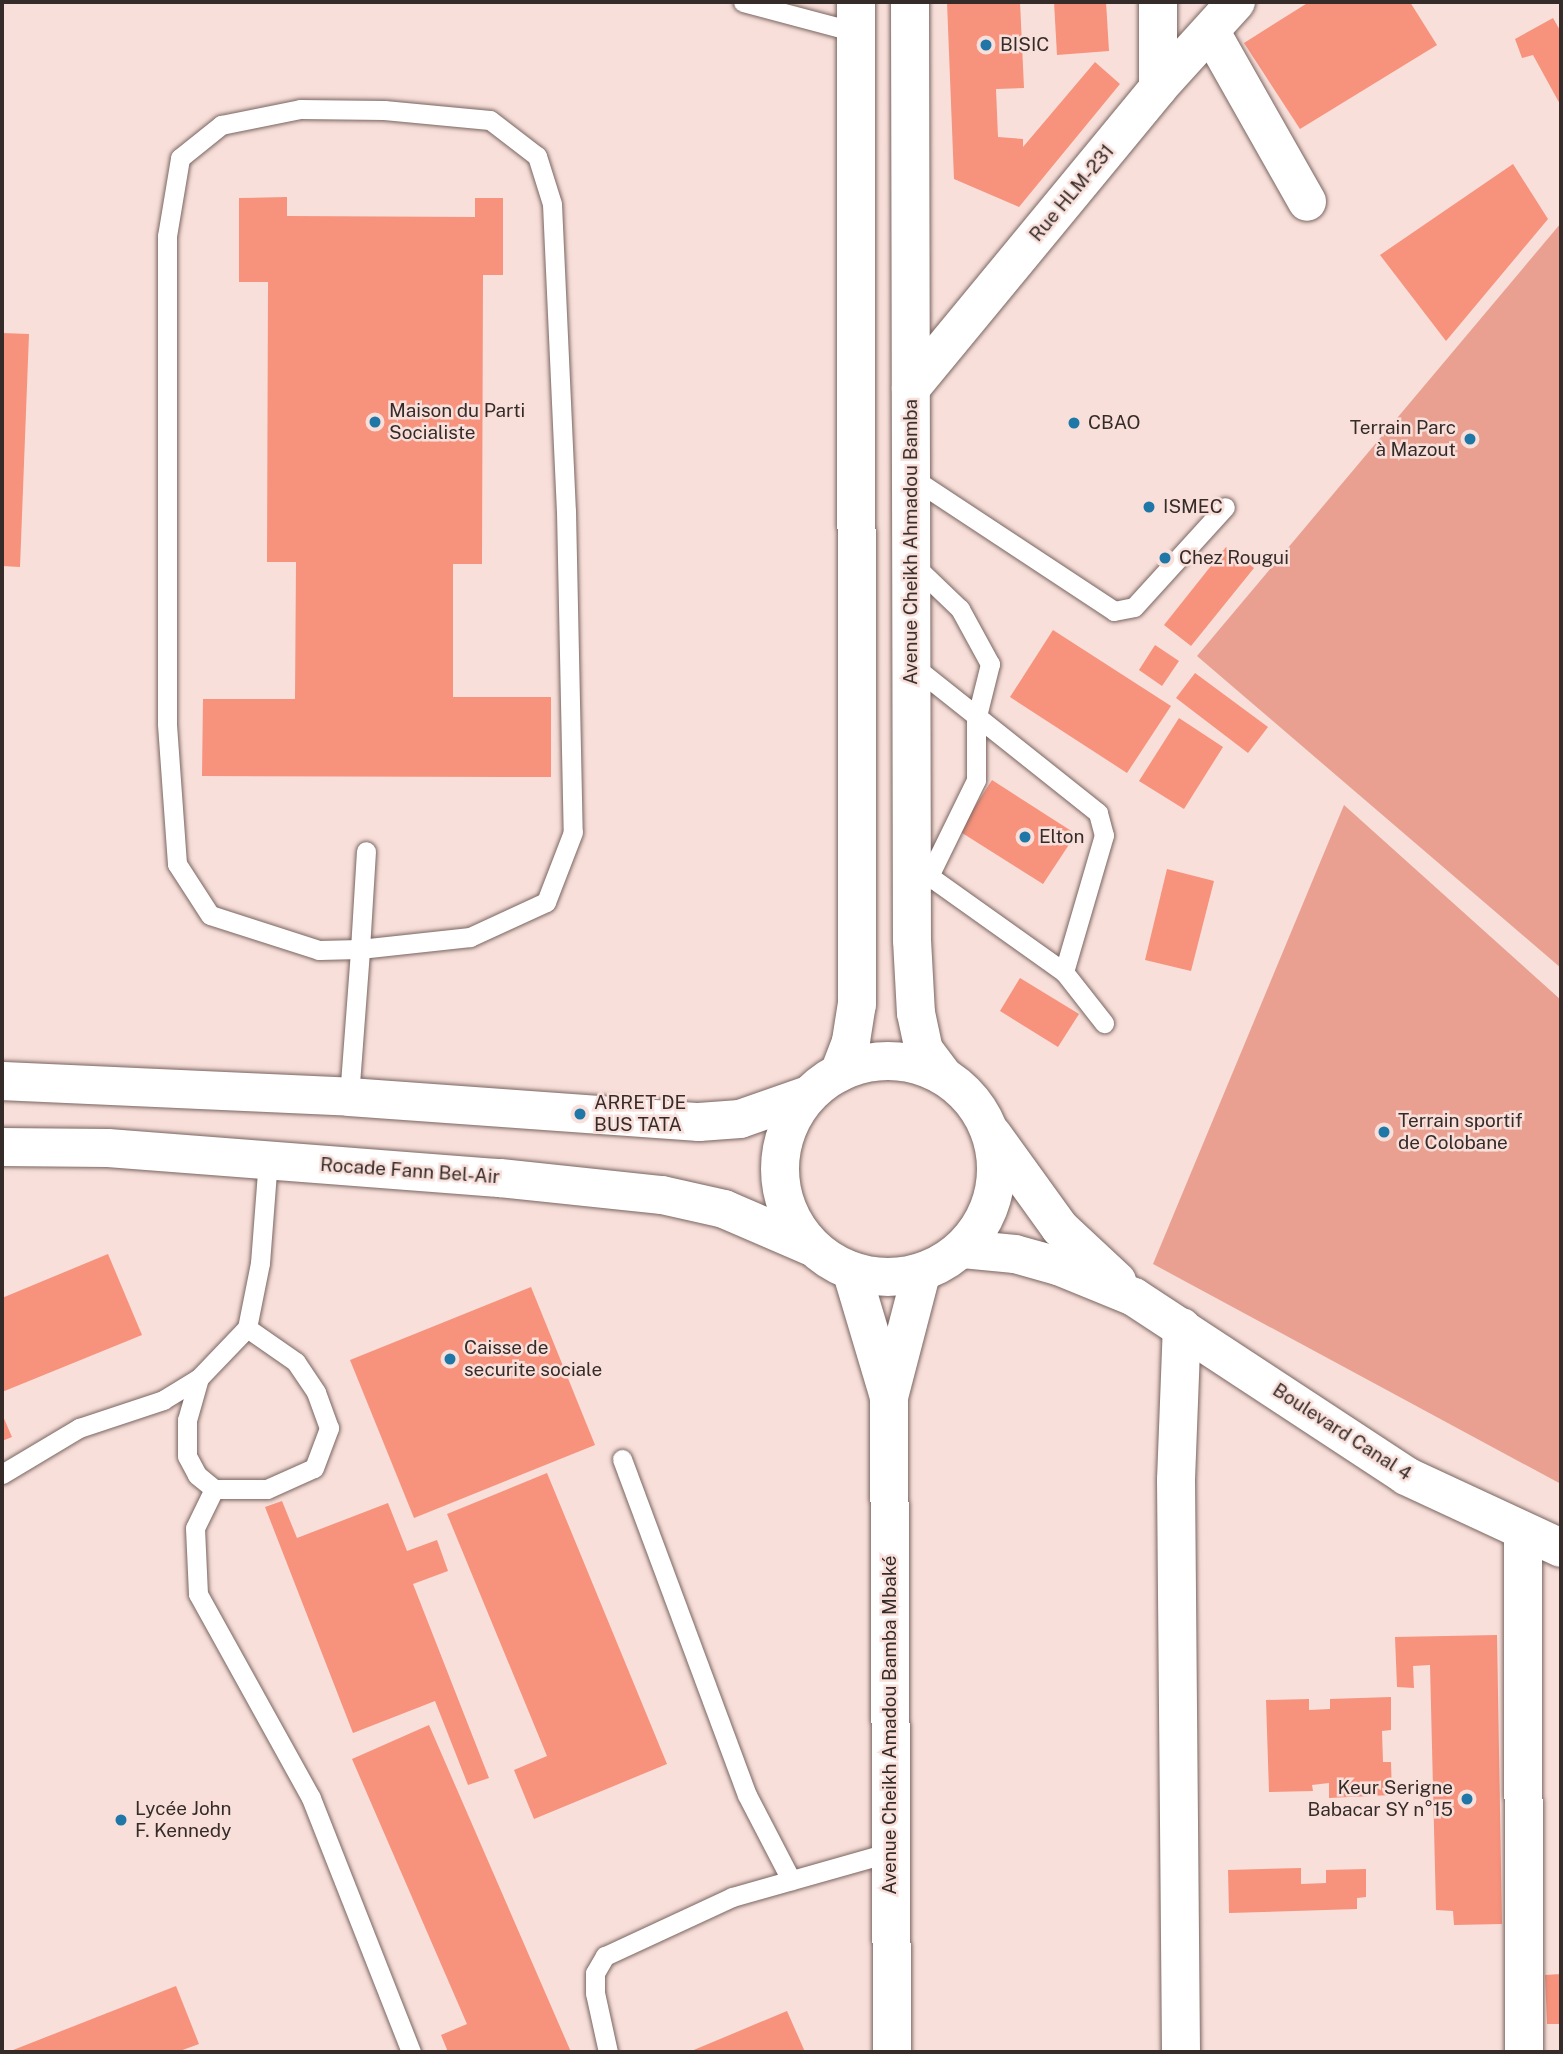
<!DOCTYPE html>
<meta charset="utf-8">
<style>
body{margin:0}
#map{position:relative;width:1563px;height:2054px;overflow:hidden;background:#f8dfda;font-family:"Public Sans",sans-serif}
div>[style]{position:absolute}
.green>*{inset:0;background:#e9a090}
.building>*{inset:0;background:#f7927c}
.roads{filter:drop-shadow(0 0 2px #7a6560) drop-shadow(0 0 2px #7a6560)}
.lane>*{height:19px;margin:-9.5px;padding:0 9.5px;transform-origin:9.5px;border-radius:9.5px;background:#fff}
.street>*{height:38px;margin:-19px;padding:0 19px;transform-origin:19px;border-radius:19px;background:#fff}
.secondary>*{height:38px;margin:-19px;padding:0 19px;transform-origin:19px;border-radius:19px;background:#fff}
.secondary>.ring{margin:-19px;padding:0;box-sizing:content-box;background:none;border:38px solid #fff;border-radius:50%}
.dots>*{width:19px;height:19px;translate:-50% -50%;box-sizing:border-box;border:4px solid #f8dfda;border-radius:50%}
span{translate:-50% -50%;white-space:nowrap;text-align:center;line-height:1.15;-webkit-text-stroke:5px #f8dfda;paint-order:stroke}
.poi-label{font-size:19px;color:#352b29}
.left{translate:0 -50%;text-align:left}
.right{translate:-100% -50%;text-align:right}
.street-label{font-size:19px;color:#352b29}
.frame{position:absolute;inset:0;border:4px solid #352b29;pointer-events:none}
</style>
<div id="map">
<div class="green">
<i style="clip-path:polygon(1561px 223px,1561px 968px,1197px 656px)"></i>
<i style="clip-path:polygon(1344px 805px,1561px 1000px,1561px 1484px,1153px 1264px)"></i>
</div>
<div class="building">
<i style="clip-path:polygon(947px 2px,1020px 2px,1024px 88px,996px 89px,998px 137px,1023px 139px,1023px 147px,1095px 62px,1120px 84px,1019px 207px,954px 179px)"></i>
<i style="clip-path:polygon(1054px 2px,1106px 2px,1109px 51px,1057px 55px)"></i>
<i style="clip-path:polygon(1309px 2px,1410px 2px,1437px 45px,1300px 129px,1244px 43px)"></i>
<i style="clip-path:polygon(1553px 18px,1561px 32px,1561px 106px,1533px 55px,1522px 58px,1515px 39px)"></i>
<i style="clip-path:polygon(1513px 164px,1548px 219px,1446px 341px,1380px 255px)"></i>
<i style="clip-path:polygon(287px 197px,287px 216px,475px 217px,475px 198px,503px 198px,503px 275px,483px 275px,482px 564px,453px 564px,453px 697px,551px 697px,551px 777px,202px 776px,203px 699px,295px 699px,296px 562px,267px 562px,268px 282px,239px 282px,239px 198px)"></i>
<i style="clip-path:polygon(2px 333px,29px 334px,20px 567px,2px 566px)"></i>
<i style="clip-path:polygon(1226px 547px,1254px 568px,1191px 646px,1164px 625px)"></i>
<i style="clip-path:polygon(1053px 630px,1171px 706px,1127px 773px,1010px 697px)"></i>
<i style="clip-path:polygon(1155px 645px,1179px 661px,1162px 686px,1139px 670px)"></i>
<i style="clip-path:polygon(1195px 673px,1268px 727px,1248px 753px,1176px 698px)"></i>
<i style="clip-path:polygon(1179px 718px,1223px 747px,1184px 809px,1139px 781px)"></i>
<i style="clip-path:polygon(992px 780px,1076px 834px,1043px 884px,959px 831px)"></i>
<i style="clip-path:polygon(1167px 869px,1214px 881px,1191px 971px,1145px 960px)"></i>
<i style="clip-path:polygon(1020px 978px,1079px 1014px,1058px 1047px,1000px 1011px)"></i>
<i style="clip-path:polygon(108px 1254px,142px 1335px,2px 1392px,2px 1298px)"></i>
<i style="clip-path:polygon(531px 1287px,595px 1445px,414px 1518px,350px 1360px)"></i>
<i style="clip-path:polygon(2px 1414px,12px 1437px,2px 1441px)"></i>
<i style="clip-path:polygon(547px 1473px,667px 1764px,534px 1819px,514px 1770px,547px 1756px,447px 1514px)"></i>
<i style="clip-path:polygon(282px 1501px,297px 1538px,388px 1503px,407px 1551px,437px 1540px,448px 1571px,413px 1584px,489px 1778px,468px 1785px,435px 1701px,353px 1733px,265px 1507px)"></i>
<i style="clip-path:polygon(1497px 1635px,1502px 1924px,1454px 1925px,1453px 1911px,1436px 1910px,1430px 1665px,1413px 1666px,1414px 1688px,1397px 1687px,1395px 1637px)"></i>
<i style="clip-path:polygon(1391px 1697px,1391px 1730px,1382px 1731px,1383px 1762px,1391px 1762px,1392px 1795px,1329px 1798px,1329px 1783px,1312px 1785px,1313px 1791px,1269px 1792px,1266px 1700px,1309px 1699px,1309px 1710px,1330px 1709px,1330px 1699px)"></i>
<i style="clip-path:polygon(429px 1725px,571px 2052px,448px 2052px,441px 2035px,467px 2024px,352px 1759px)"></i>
<i style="clip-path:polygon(1301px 1868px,1301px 1884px,1326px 1883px,1326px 1870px,1366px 1869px,1366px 1897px,1357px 1898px,1357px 1909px,1229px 1913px,1228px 1870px)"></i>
<i style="clip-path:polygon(1561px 1974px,1561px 2024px,1547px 2024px,1545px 1975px)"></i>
<i style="clip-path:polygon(176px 1986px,199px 2044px,177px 2052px,8px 2052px)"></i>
<i style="clip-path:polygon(787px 2011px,805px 2052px,689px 2052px)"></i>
</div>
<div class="roads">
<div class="lane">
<i style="left:743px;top:2px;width:117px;rotate:14.9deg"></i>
<i style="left:911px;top:477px;width:243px;rotate:33.4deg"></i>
<i style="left:1114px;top:611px;width:20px;rotate:-11deg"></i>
<i style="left:1134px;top:607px;width:135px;rotate:-47.7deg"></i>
<i style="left:911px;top:664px;width:239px;rotate:38.5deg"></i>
<i style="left:1098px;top:813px;width:23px;rotate:75deg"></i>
<i style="left:1104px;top:835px;width:143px;rotate:106.3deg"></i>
<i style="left:912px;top:876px;width:17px"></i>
<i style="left:929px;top:876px;width:107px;rotate:-63.9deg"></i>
<i style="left:976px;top:780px;width:60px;rotate:-90deg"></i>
<i style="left:976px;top:720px;width:58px;rotate:-76deg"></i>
<i style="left:990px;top:664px;width:63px;rotate:-118.6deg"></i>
<i style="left:960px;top:609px;width:65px;rotate:-136.2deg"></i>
<i style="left:929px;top:876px;width:166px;rotate:35.4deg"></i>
<i style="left:1064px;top:972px;width:65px;rotate:51.9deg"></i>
<i style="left:349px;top:1097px;width:148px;rotate:-85.7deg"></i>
<i style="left:360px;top:949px;width:41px;rotate:178.6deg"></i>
<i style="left:319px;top:950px;width:114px;rotate:-162.2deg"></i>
<i style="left:210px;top:915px;width:61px;rotate:-122.9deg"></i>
<i style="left:177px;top:864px;width:141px;rotate:-94.1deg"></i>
<i style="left:167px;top:723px;width:487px;rotate:-90deg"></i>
<i style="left:167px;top:236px;width:79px;rotate:-80.5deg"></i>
<i style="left:180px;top:158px;width:53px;rotate:-38.8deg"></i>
<i style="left:221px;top:125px;width:81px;rotate:-11.4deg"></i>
<i style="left:300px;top:109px;width:84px;rotate:0.7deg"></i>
<i style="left:384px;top:110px;width:106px;rotate:5.4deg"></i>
<i style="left:490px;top:120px;width:59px;rotate:37.5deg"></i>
<i style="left:537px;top:156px;width:50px;rotate:72.6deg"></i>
<i style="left:552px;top:204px;width:307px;rotate:87.4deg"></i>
<i style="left:566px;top:511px;width:321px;rotate:88.8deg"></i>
<i style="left:573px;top:832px;width:75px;rotate:111.1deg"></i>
<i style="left:546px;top:902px;width:84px;rotate:155.3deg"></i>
<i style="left:470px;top:937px;width:111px;rotate:173.8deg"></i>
<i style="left:360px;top:949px;width:98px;rotate:-86.5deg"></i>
<i style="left:199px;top:1378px;width:44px;rotate:105.9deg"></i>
<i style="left:187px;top:1420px;width:36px;rotate:90deg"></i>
<i style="left:187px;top:1456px;width:21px;rotate:62deg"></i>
<i style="left:197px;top:1475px;width:22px;rotate:39deg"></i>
<i style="left:214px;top:1489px;width:53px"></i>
<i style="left:267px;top:1489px;width:51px;rotate:-24.1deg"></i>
<i style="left:314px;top:1468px;width:43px;rotate:-69.4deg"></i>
<i style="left:329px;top:1428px;width:38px;rotate:-110deg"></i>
<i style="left:316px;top:1392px;width:36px;rotate:-124deg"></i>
<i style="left:296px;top:1362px;width:60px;rotate:-145.2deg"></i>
<i style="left:622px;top:1459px;width:358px;rotate:69.6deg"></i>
<i style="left:747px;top:1795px;width:96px;rotate:62.6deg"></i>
<i style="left:2px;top:1474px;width:90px;rotate:-30.9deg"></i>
<i style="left:79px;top:1428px;width:89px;rotate:-18.4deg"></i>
<i style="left:163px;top:1400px;width:42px;rotate:-31.4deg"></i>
<i style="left:199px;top:1378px;width:69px;rotate:-46.2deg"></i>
<i style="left:247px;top:1328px;width:66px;rotate:-78.7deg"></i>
<i style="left:260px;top:1263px;width:103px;rotate:-85.6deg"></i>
<i style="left:214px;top:1489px;width:43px;rotate:116deg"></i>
<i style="left:195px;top:1528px;width:66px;rotate:87.4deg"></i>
<i style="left:198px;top:1594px;width:233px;rotate:61deg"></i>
<i style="left:311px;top:1798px;width:273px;rotate:68.5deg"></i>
<i style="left:608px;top:2052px;width:60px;rotate:-102.4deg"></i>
<i style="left:595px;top:1993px;width:20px;rotate:-90deg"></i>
<i style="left:595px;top:1973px;width:20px;rotate:-60deg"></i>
<i style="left:605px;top:1956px;width:140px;rotate:-24.9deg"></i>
<i style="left:732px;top:1897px;width:165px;rotate:-15.8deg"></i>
</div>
<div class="street">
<i style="left:1158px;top:2px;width:86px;rotate:90deg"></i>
<i style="left:1211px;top:32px;width:195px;rotate:60.5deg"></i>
<i style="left:911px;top:388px;width:389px;rotate:-50.5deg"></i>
<i style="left:1158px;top:88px;width:116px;rotate:-47.8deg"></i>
<i style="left:1523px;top:1533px;width:519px;rotate:89.89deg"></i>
<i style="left:1181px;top:2052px;width:572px;rotate:-90.5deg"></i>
<i style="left:1176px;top:1480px;width:153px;rotate:-87.8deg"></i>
</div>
<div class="secondary">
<i style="left:910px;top:2px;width:938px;rotate:89.88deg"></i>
<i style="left:912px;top:940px;width:73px;rotate:86.9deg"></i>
<i style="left:916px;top:1013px;width:38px;rotate:78deg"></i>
<i style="left:924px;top:1050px;width:31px;rotate:53deg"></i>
<i class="ring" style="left:780px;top:1061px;width:178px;height:178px"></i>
<i style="left:839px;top:1073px;width:34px;rotate:-69deg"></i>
<i style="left:851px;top:1041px;width:36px;rotate:-81deg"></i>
<i style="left:857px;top:1005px;width:1003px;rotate:-90.06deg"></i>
<i style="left:2px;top:1081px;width:347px;rotate:2.6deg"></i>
<i style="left:349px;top:1097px;width:351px;rotate:4.1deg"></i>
<i style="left:699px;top:1122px;width:41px;rotate:-4.2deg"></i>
<i style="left:740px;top:1119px;width:72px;rotate:-19.4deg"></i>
<i style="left:993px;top:1135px;width:115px;rotate:54.2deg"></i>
<i style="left:1060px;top:1228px;width:78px;rotate:42.9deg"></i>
<i style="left:2px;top:1147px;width:106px;rotate:0.5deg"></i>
<i style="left:108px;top:1148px;width:393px;rotate:4.4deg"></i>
<i style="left:500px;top:1178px;width:163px;rotate:6deg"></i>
<i style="left:662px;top:1195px;width:64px;rotate:12.7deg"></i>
<i style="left:724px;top:1209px;width:94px;rotate:23.3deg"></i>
<i style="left:963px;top:1249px;width:52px;rotate:5.5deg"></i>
<i style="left:1015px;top:1254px;width:45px;rotate:15.6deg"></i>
<i style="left:1058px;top:1266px;width:82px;rotate:22.2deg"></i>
<i style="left:1134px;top:1297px;width:326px;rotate:33.3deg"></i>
<i style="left:1406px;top:1476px;width:171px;rotate:24.9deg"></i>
<i style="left:852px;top:1273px;width:129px;rotate:73.4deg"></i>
<i style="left:892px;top:2052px;width:655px;rotate:-90.26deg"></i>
<i style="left:889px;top:1397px;width:127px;rotate:-75.4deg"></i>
</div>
</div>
<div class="dots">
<i style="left:986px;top:45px;background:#1e77a6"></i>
<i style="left:375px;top:422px;background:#1e77a6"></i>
<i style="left:1074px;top:423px;background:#1e77a6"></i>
<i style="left:1470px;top:439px;background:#1e77a6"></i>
<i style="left:1149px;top:507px;background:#1e77a6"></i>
<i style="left:1165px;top:558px;background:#1e77a6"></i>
<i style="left:1025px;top:837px;background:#1e77a6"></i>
<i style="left:580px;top:1114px;background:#1e77a6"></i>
<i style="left:1384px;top:1132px;background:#1e77a6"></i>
<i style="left:450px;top:1359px;background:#1e77a6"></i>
<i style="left:1467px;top:1799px;background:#1e77a6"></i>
<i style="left:121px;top:1820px;background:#1e77a6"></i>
</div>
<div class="poi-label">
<span class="left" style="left:1000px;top:45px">BISIC</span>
<span class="left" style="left:389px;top:422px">Maison du Parti<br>Socialiste</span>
<span class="left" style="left:1088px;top:423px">CBAO</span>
<span class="right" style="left:1456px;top:439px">Terrain Parc<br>à Mazout</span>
<span class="left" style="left:1163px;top:507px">ISMEC</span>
<span class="left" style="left:1179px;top:558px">Chez Rougui</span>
<span class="left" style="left:1039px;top:837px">Elton</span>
<span class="left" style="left:594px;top:1114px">ARRET DE<br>BUS TATA</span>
<span class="left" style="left:1398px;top:1132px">Terrain sportif<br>de Colobane</span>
<span class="left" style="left:464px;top:1359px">Caisse de<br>securite sociale</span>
<span class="right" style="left:1453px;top:1799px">Keur Serigne<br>Babacar SY n°15</span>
<span class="left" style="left:135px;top:1820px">Lycée John<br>F. Kennedy</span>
</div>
<div class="street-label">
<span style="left:1072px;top:193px;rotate:-50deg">Rue HLM-231</span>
<span style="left:911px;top:542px;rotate:-90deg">Avenue Cheikh Ahmadou Bamba</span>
<span style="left:410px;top:1171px;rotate:4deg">Rocade Fann Bel-Air</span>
<span style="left:1342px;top:1432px;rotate:33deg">Boulevard Canal 4</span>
<span style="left:890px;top:1725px;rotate:-90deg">Avenue Cheikh Amadou Bamba Mbaké</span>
</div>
<div class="frame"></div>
</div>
